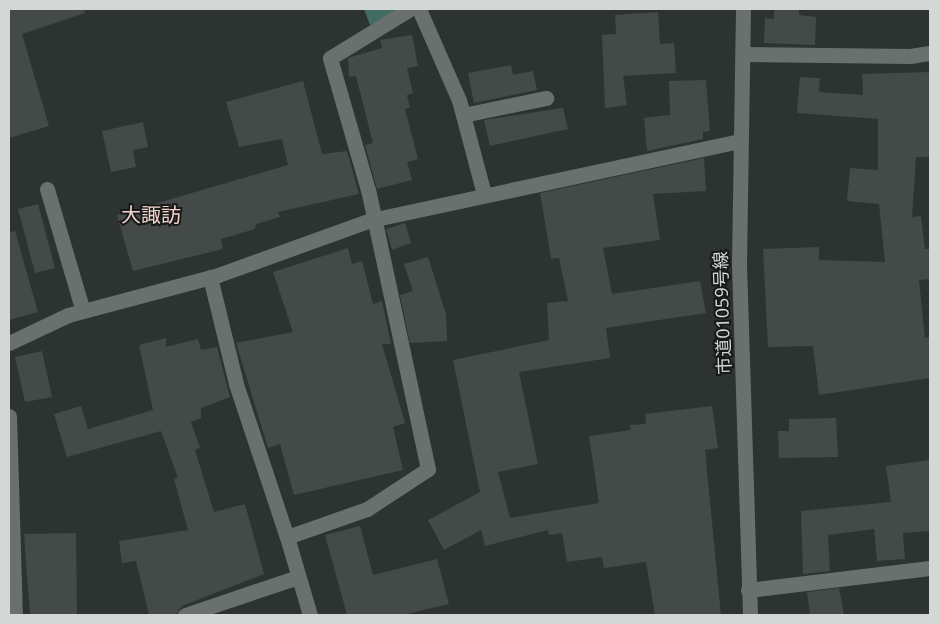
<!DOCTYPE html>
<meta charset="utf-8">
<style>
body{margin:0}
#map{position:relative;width:939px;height:624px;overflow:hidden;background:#2c3331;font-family:"Noto Sans","Noto Sans JP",sans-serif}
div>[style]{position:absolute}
.forest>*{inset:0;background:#406c62}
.building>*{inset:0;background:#434a48}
.minor>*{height:15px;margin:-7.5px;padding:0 7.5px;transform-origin:7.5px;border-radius:7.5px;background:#69706e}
span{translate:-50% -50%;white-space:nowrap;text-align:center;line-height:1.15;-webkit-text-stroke:4px #171a19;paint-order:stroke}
.street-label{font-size:18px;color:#d3d7d6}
.quarter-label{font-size:20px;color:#f3d1cb}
.frame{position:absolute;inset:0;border:10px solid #d3d7d6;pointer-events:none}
</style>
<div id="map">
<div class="forest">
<i style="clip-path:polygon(364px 9px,405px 9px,370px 25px)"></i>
</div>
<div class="building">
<i style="clip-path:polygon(9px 9px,84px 9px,85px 13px,22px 34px,49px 126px,9px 138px)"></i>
<i style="clip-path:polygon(774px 9px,799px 9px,799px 15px,816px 17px,815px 45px,764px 43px,765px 18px,774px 19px)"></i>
<i style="clip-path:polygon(658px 12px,660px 44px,674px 43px,676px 73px,623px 76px,627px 105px,605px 108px,602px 35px,616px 34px,615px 15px)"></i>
<i style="clip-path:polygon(412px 35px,418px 66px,407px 68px,413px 93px,407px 95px,410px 108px,405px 109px,418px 159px,407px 162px,412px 180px,377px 189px,365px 145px,373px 143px,356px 76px,349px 77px,348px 58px,382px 48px,380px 40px)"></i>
<i style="clip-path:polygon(511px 65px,513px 75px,533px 71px,537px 90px,474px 103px,468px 73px)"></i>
<i style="clip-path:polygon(930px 72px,930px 157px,916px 157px,912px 217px,921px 216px,925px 249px,930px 249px,930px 279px,919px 280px,925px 338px,930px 337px,930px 378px,819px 395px,813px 346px,768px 347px,763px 249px,819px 247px,819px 260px,885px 262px,879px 204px,847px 201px,850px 168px,878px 170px,878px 119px,797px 113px,800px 77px,820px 78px,819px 92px,863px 95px,862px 74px)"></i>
<i style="clip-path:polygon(706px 80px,710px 131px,703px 132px,703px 139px,647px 151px,644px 118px,670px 115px,669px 81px)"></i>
<i style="clip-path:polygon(303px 81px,322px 154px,347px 151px,359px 194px,278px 212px,280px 217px,256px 224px,255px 229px,221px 239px,223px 249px,133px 271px,117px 215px,288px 165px,282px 139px,239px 147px,226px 102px)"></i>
<i style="clip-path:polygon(563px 108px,568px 129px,490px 146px,484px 120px)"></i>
<i style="clip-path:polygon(143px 122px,148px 147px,133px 150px,136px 167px,111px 172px,102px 131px)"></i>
<i style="clip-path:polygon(704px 158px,706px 191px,653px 194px,660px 240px,603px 248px,612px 294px,700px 281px,706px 313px,606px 328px,610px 358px,519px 372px,538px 464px,498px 472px,510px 518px,599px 503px,589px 436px,631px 430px,630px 425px,646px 424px,645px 414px,712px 406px,718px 448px,705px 450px,721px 615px,655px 615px,646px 562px,604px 568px,602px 557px,567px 562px,562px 533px,549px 535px,548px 530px,485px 546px,481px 530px,444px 550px,428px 520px,480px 492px,453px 360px,549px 340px,547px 303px,568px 301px,559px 258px,551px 259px,540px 193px)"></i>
<i style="clip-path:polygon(38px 204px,55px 268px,35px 273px,18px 209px)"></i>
<i style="clip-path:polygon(405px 223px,411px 243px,392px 250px,386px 229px)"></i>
<i style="clip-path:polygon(15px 231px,38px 312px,9px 320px,9px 232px)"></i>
<i style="clip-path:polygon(348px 248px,352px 264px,362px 261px,373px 304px,382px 301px,391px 344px,382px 344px,405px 423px,393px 427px,403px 470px,294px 495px,280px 444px,268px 448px,236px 343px,293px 332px,273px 272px)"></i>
<i style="clip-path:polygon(428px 257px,446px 314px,447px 341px,410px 343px,400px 295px,413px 291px,404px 264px)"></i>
<i style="clip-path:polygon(166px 338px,166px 347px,198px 339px,201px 350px,217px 347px,230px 397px,201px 408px,201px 418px,191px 422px,200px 448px,195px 450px,214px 512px,245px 504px,264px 574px,182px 606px,176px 615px,149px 615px,136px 561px,122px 563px,119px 541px,188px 530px,174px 479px,178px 478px,161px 431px,67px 457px,54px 414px,81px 406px,88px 429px,153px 410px,139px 345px)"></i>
<i style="clip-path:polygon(42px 351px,52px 397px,25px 402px,15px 357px)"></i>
<i style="clip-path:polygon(836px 418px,838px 457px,779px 458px,778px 431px,789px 431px,789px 419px)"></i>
<i style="clip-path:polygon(930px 460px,930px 531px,903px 533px,905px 559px,877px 561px,874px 529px,828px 535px,830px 571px,803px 574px,801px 511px,891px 502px,886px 466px)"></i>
<i style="clip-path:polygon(360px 526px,373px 575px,437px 559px,449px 604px,403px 615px,347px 615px,325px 535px)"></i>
<i style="clip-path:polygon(76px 533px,77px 615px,30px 615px,24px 534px)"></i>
<i style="clip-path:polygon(839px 588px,844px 615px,810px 615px,807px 592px)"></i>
</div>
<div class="minor">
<i style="left:419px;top:9px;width:99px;rotate:66.3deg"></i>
<i style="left:459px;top:100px;width:97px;rotate:75.1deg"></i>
<i style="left:743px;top:9px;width:255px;rotate:90.9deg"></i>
<i style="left:739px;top:264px;width:351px;rotate:88.2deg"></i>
<i style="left:744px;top:54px;width:166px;rotate:0.7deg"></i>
<i style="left:910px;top:56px;width:20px;rotate:-9deg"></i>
<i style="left:463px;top:115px;width:85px;rotate:-11.6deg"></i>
<i style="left:47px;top:189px;width:127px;rotate:73.6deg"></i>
<i style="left:210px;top:277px;width:110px;rotate:76.3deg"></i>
<i style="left:236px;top:384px;width:161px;rotate:71.6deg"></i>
<i style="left:9px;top:343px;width:65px;rotate:-25.4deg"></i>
<i style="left:68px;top:315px;width:155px;rotate:-14.9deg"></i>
<i style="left:218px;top:275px;width:163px;rotate:-19.8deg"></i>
<i style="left:371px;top:220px;width:377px;rotate:-12.1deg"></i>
<i style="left:9px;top:416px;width:199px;rotate:88.3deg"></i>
<i style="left:748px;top:590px;width:183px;rotate:-6.9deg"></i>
<i style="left:185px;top:615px;width:119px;rotate:-18.6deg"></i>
<i style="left:310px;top:615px;width:81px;rotate:-106.4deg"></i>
<i style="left:287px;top:537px;width:85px;rotate:-19.3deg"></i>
<i style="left:367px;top:509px;width:73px;rotate:-33.3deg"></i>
<i style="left:428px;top:469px;width:285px;rotate:-102.1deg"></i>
<i style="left:368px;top:190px;width:137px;rotate:-106.1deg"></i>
<i style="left:330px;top:58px;width:94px;rotate:-31.5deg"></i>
</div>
<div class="street-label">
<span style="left:722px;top:313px;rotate:-92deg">市道01059号線</span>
</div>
<div class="quarter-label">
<span style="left:151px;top:214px">大諏訪</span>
</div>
<div class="frame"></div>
</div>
